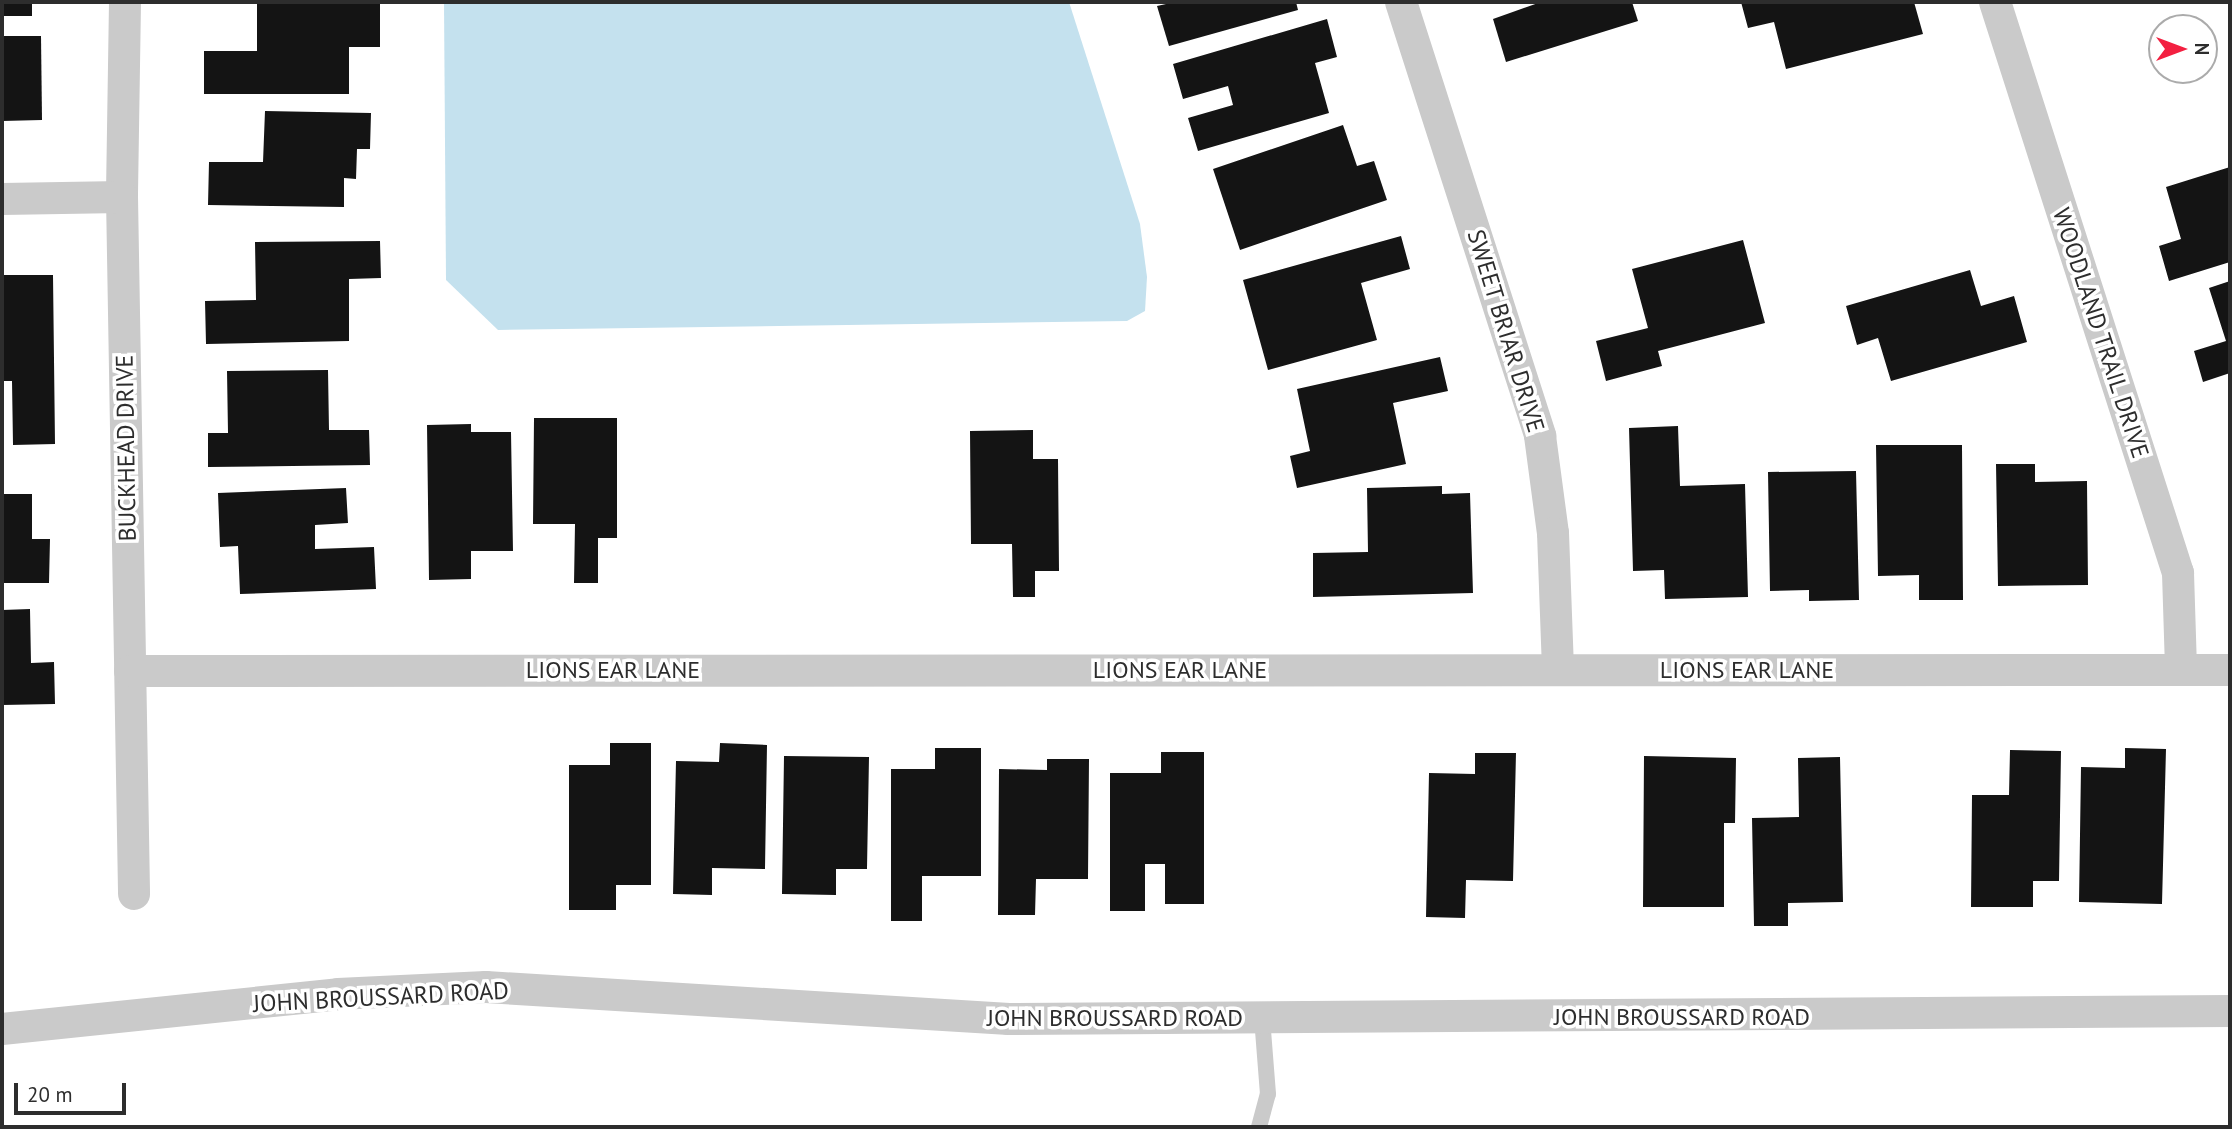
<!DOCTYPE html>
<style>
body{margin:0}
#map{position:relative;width:2232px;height:1129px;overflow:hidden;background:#fff;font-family:"PT Sans",sans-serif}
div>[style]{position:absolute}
.water>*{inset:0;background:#c4e1ee}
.building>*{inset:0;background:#141414}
.service>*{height:16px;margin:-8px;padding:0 8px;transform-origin:8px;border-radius:8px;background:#cacaca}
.minor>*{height:32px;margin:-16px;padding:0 16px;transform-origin:16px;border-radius:16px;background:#cacaca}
span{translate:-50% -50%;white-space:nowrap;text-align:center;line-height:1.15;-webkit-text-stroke:7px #fff;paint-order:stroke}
.street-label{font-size:24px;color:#2d2d2d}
.frame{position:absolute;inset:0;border:4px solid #2d2d2d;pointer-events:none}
.north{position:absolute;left:2148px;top:14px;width:70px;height:70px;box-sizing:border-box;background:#fff;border:2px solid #ababab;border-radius:50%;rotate:90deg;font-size:19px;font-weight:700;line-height:28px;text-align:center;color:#2d2d2d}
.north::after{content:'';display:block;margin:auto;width:24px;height:32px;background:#f32041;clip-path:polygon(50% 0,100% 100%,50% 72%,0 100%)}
.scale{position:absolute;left:14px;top:1083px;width:112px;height:32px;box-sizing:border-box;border:4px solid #2d2d2d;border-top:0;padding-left:9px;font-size:21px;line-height:24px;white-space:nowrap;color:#2d2d2d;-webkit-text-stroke:5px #fff;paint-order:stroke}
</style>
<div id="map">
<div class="water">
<i style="clip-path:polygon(444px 2px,1069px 2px,1140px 224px,1147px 277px,1145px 311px,1127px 321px,498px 330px,446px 280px)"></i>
</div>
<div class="building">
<i style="clip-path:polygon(2px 2px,32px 2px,32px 16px,2px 16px)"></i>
<i style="clip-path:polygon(1175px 2px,1296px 2px,1298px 10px,1169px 46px,1157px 6px)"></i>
<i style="clip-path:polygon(1541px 2px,1632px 2px,1638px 21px,1506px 62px,1493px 19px)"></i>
<i style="clip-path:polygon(1741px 2px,1914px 2px,1923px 34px,1786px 69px,1774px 22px,1748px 28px)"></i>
<i style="clip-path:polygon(257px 4px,380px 4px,380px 47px,349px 47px,349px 94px,204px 94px,204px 51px,257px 51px)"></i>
<i style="clip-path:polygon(1327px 19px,1337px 57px,1315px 63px,1329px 113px,1198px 151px,1188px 118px,1233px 105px,1228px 86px,1183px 99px,1173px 64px)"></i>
<i style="clip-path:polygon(2px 36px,41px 36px,42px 120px,2px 121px)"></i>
<i style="clip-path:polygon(265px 111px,371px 113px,370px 149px,357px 149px,356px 179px,344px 178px,344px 207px,208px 205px,209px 162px,263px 162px)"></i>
<i style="clip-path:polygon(1343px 125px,1357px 166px,1374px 161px,1387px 200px,1240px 250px,1213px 169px)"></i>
<i style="clip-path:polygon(2230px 167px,2230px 262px,2169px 281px,2159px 246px,2181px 239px,2166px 187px)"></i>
<i style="clip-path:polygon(1401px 236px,1410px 269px,1361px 283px,1377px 340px,1268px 370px,1243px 280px)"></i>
<i style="clip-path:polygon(1743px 240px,1765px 323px,1658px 351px,1662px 366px,1606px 381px,1596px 341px,1648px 328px,1632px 269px)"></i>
<i style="clip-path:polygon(380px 241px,381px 278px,349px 279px,349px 341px,206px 344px,205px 301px,256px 300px,255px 242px)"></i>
<i style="clip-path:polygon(1970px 270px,1981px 306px,2014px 296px,2027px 342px,1891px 381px,1878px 338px,1857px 345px,1846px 306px)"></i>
<i style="clip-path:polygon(2px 275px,53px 275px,55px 444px,13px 445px,12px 381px,2px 381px)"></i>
<i style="clip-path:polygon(2230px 281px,2230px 373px,2203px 382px,2194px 351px,2226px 341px,2209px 288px)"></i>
<i style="clip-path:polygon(1440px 357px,1448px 391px,1393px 403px,1406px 464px,1297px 488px,1290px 456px,1310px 451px,1297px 389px)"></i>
<i style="clip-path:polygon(328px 370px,329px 430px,369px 430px,370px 465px,208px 467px,208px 433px,228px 433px,227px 371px)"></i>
<i style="clip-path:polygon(534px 418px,617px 418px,617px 538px,598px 538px,598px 583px,574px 583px,575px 524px,533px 524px)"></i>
<i style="clip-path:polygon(471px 424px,471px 432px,511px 432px,513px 551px,471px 551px,471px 579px,429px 580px,427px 425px)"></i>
<i style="clip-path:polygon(1678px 426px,1680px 486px,1745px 484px,1748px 597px,1665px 599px,1664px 570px,1633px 571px,1629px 428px)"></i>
<i style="clip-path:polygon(1033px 430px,1033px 459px,1058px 459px,1059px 571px,1035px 571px,1035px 597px,1013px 597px,1012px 544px,971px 544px,970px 431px)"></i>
<i style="clip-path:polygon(1876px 445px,1962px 445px,1963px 600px,1919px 600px,1919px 575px,1878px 576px)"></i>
<i style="clip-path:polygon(1996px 464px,2035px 464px,2035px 482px,2087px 481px,2088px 585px,1998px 586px)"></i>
<i style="clip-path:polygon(1856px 471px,1859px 600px,1809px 601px,1809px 590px,1770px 591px,1768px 472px)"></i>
<i style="clip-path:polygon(1442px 486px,1442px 494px,1470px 493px,1473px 593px,1313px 597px,1313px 553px,1368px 552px,1367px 488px)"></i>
<i style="clip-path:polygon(346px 488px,348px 523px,315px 525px,315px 549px,374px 547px,376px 589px,240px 594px,238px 546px,220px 547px,218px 493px)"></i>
<i style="clip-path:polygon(2px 494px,32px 494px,32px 539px,50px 539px,49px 583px,2px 583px)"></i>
<i style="clip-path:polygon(30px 609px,31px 663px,54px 662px,55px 704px,2px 705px,2px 610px)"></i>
<i style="clip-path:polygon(610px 743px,651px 743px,651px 885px,616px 885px,616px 910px,569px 910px,569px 765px,610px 765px)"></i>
<i style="clip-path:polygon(720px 743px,767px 745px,765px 869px,712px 868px,712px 895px,673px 894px,676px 761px,719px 762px)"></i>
<i style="clip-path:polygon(935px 748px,981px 748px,981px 876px,922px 876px,922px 921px,891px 921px,891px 769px,935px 769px)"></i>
<i style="clip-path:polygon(2125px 748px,2166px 749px,2162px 904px,2079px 902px,2081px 767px,2125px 768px)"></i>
<i style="clip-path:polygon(2010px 750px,2061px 751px,2059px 881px,2033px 881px,2033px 907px,1971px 907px,1972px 795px,2009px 795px)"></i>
<i style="clip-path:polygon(1161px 752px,1204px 752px,1204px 904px,1165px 904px,1165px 864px,1145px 864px,1145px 911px,1110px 911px,1110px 773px,1161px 773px)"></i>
<i style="clip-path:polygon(1475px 753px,1516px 753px,1513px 881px,1466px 880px,1465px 918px,1426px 917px,1429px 773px,1475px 774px)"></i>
<i style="clip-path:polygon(784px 756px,869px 757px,867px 869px,836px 869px,836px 895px,782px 894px)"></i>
<i style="clip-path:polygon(1644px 756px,1736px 758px,1735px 823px,1724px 823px,1724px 907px,1643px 907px)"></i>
<i style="clip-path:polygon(1840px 757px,1843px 902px,1788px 903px,1788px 926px,1754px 926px,1752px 818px,1799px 817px,1798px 758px)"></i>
<i style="clip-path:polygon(1047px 759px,1089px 759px,1088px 879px,1036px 879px,1035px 915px,998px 915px,999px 769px,1047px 770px)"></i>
</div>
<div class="service">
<i style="left:1259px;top:1127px;width:34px;rotate:-75deg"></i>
<i style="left:1268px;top:1094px;width:76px;rotate:-94.5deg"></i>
</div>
<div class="minor">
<i style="left:125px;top:2px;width:195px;rotate:90.9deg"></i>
<i style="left:122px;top:197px;width:697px;rotate:89.01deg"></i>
<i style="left:1401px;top:2px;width:456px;rotate:72.2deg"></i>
<i style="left:1540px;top:436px;width:98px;rotate:82.4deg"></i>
<i style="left:1553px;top:533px;width:137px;rotate:87.9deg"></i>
<i style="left:1995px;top:2px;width:600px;rotate:72.23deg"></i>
<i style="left:2178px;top:573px;width:97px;rotate:88.2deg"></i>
<i style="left:2px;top:199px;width:120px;rotate:-1deg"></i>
<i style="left:130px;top:671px;width:2100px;rotate:-0.03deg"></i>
<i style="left:2px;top:1029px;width:338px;rotate:-5.9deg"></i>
<i style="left:338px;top:994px;width:148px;rotate:-2.7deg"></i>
<i style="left:486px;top:987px;width:524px;rotate:3.5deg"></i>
<i style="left:1009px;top:1019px;width:1221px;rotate:-0.38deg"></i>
</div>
<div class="street-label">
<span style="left:1506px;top:331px;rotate:73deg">SWEET BRIAR DRIVE</span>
<span style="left:2101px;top:333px;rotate:72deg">WOODLAND TRAIL DRIVE</span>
<span style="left:126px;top:448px;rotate:-91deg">BUCKHEAD DRIVE</span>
<span style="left:613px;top:670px">LIONS EAR LANE</span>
<span style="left:1180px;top:670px">LIONS EAR LANE</span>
<span style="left:1747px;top:670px">LIONS EAR LANE</span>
<span style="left:381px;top:997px;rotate:-3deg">JOHN BROUSSARD ROAD</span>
<span style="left:1682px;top:1017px">JOHN BROUSSARD ROAD</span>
<span style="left:1115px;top:1018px">JOHN BROUSSARD ROAD</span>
</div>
<div class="frame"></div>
<div class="north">N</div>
<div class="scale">20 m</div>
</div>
